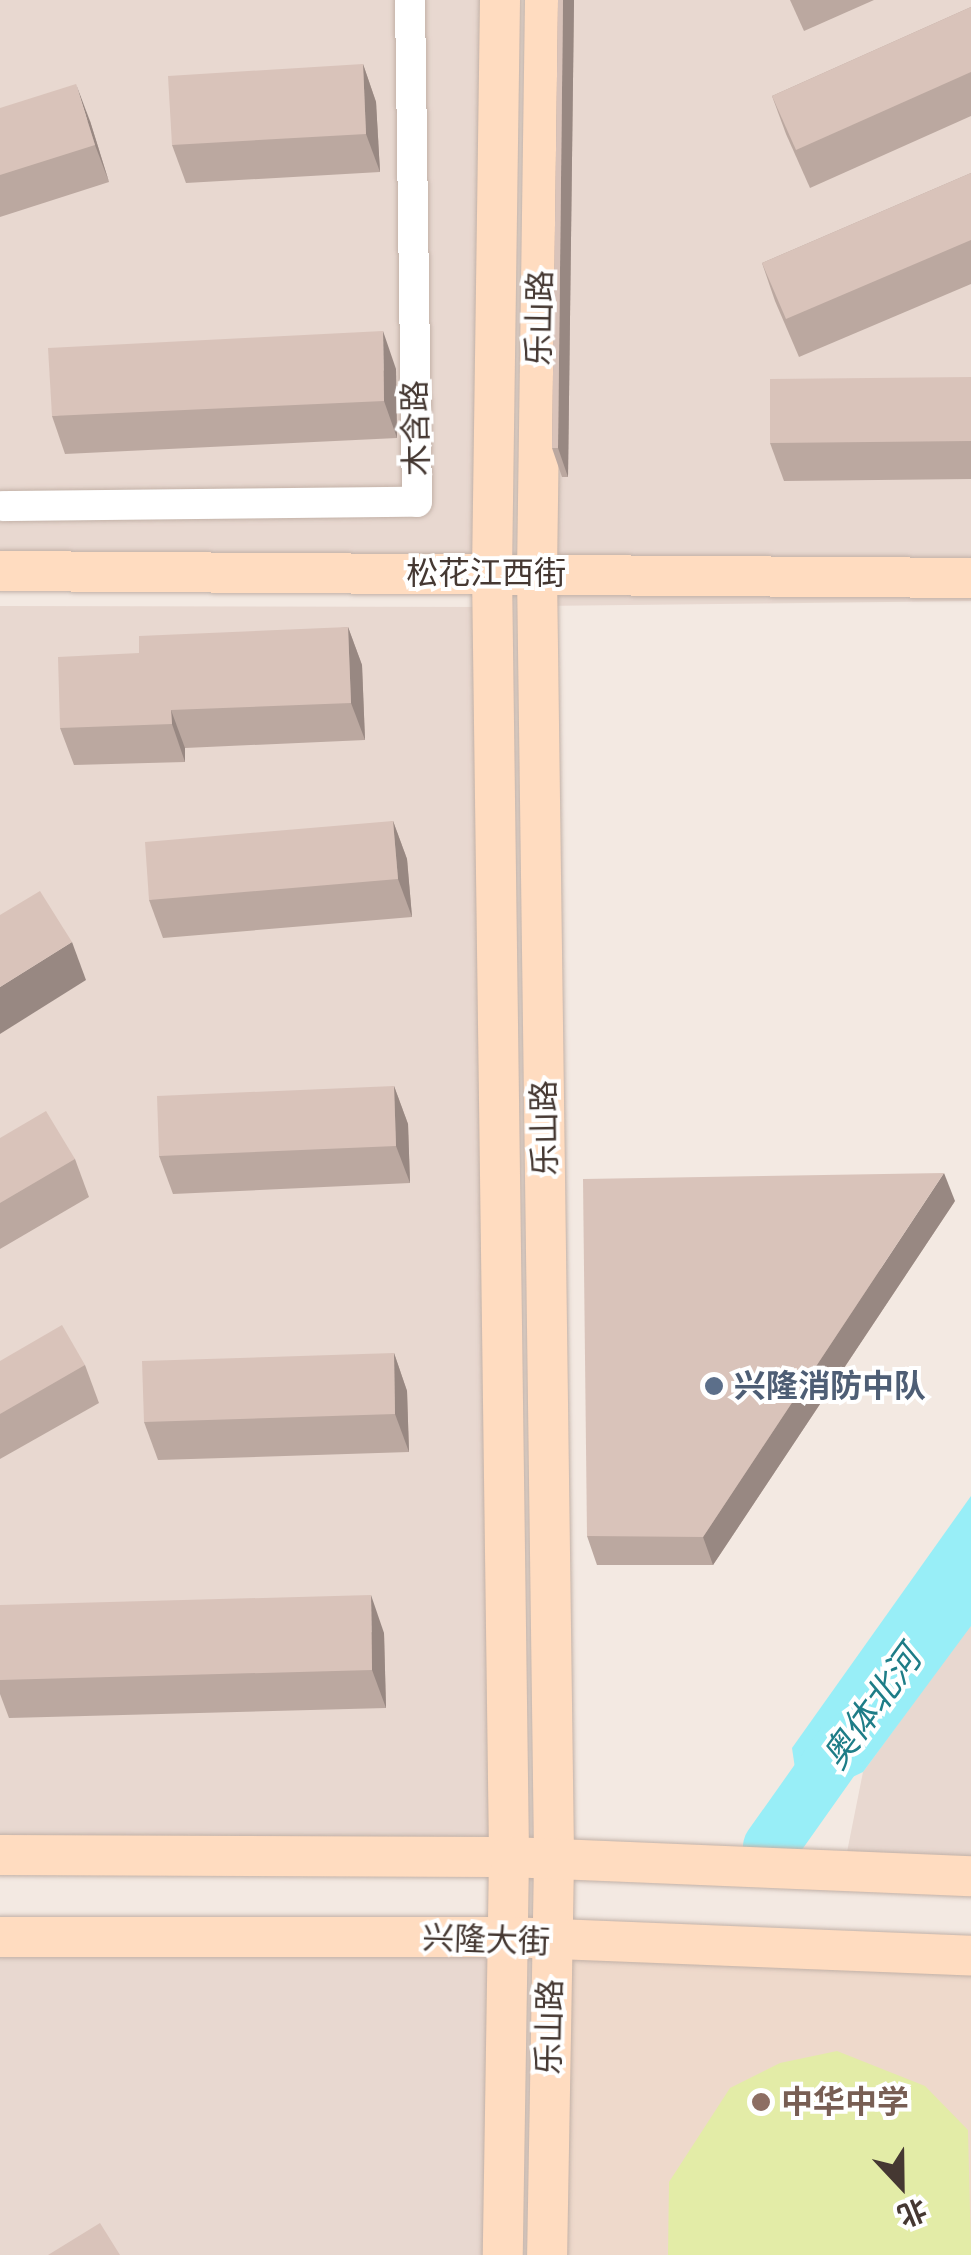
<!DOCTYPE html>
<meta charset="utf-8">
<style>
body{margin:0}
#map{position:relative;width:971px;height:2255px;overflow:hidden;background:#f3e9e2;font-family:Inter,"Noto Sans SC",sans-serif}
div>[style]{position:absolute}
.residential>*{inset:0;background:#e8d8d0}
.education>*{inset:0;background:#eed9cb}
.green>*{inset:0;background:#e3eca7}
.water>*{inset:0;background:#98eef7}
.river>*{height:55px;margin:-27.5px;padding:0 27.5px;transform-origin:27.5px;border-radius:27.5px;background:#98eef7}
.roads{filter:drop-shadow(0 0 2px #c2b1a7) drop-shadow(0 0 2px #c2b1a7)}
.street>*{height:30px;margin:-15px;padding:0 15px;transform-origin:15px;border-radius:15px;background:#fff}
.secondary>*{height:40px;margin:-20px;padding:0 20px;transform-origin:20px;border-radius:20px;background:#ffdcc0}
.wall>*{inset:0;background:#bba8a0}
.shaded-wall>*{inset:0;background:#988882}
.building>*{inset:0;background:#d9c3ba}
.dots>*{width:28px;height:28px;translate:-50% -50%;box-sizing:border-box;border:5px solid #fff;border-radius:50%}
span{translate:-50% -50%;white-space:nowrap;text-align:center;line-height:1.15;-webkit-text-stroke:8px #fff;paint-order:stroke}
.street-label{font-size:32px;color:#453832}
.service-label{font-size:32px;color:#4e5e75;font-weight:700}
.left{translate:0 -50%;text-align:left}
.education-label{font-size:32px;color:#785e54;font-weight:700}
.water-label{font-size:35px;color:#1e7d87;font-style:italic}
.north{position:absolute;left:851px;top:2135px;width:100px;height:100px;-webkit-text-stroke:8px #fff;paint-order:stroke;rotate:158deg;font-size:28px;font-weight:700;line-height:40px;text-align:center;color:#453832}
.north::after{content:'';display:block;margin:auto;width:35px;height:45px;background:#453832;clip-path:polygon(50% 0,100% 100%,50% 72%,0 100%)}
</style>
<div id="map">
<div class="residential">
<i style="clip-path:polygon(0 0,500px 0,492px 572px,0 571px)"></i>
<i style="clip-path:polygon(545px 0,971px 0,971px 601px,538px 606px)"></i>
<i style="clip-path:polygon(0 606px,493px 607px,509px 1857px,0 1855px)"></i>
<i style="clip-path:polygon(971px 1624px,971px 1876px,843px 1872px,863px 1772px)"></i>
<i style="clip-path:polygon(0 1938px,525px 1939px,505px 2255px,0 2255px)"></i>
</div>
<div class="education">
<i style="clip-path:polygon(551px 1933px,971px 1949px,971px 2255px,550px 2255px)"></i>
</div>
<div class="green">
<i style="clip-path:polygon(837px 2051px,925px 2086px,968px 2130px,971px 2255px,668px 2255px,669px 2182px,730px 2088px,780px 2063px)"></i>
</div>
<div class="water">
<i style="clip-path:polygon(971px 1496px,971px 1626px,863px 1772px,800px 1802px,792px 1748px)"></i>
</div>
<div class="river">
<i style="left:770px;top:1846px;width:130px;rotate:-54.7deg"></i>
</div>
<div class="roads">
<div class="street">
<i style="left:2px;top:506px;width:415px;rotate:-0.6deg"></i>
<i style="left:417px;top:502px;width:502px;rotate:-90.8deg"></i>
</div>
<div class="secondary">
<i style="left:500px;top:0;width:572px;rotate:90.8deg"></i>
<i style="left:492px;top:572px;width:1285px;rotate:89.24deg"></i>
<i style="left:509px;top:1857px;width:398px;rotate:90.9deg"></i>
<i style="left:545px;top:0;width:573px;rotate:90.8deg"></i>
<i style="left:537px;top:573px;width:1288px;rotate:89.24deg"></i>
<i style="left:554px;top:1861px;width:394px;rotate:91deg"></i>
<i style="left:0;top:571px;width:971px;rotate:0.41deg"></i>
<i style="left:0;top:1855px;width:509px;rotate:0.23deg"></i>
<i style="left:509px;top:1857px;width:462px;rotate:2.4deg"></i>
<i style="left:0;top:1937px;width:507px"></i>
<i style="left:507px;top:1937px;width:464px;rotate:2.3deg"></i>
</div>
</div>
<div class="wall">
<i style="clip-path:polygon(558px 0,574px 0,568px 477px,562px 477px,552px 448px)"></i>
<i style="clip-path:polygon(790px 0,874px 0,804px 31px)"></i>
<i style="clip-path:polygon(971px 7px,971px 116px,810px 188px,786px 134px,772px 96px)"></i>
<i style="clip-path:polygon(363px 64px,376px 102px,380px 172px,186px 183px,172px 145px)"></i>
<i style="clip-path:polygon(0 108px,90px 121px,109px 182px,0 217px)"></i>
<i style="clip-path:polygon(971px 173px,971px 284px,799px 357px,775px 301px,762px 263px)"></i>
<i style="clip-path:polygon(396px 369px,397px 438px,65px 454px,52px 416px)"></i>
<i style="clip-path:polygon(971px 377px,971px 479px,784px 481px,770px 443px)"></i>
<i style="clip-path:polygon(348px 627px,362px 665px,365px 740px,185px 748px,185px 762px,74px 765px,60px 728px,139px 653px)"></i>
<i style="clip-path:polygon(393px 821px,407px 859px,412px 917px,163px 938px,149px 900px)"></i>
<i style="clip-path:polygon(394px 1086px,408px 1124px,410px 1183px,173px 1194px,159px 1156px)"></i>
<i style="clip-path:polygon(0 1138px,75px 1159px,89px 1197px,0 1249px)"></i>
<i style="clip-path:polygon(955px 1201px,713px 1565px,597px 1565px,587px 1536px)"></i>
<i style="clip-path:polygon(394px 1353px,407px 1391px,409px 1452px,158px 1460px,144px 1422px)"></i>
<i style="clip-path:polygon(0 1361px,85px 1365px,99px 1403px,0 1459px)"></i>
<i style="clip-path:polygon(0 1605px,384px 1633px,386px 1708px,9px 1718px,0 1694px)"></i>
</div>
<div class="shaded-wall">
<i style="clip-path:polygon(563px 0,574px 0,568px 477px,558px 448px)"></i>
<i style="clip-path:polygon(363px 64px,376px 102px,380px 172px,366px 134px)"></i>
<i style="clip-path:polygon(76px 84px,90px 121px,109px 182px,95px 145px)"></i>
<i style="clip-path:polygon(383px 331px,396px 369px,397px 438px,384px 401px)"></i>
<i style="clip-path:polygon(348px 627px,362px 665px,365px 740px,351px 703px)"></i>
<i style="clip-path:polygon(171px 710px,185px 748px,185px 762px,172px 724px)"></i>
<i style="clip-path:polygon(393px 821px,407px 859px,412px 917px,398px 879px)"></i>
<i style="clip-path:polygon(72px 942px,86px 980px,0 1034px,0 987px)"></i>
<i style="clip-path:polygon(394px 1086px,408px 1124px,410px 1183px,396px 1146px)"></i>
<i style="clip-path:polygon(944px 1173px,955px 1201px,713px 1565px,703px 1537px)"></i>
<i style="clip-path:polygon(394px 1353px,407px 1391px,409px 1452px,395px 1414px)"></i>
<i style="clip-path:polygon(371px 1595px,384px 1633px,386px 1708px,372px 1670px)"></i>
</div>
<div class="building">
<i style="clip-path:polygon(558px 0,563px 0,558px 448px,552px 448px)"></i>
<i style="clip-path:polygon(971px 7px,971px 72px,796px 150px,772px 96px)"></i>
<i style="clip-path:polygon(363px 64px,366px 134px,172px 145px,168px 76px)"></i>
<i style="clip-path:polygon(76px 84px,95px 145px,0 175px,0 108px)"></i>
<i style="clip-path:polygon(971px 173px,971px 240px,786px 319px,762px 263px)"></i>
<i style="clip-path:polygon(383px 331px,384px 401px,52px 416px,48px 348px)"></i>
<i style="clip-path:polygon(971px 377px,971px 441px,770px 443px,770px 379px)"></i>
<i style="clip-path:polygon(348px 627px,351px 703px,171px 710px,172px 724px,60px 728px,58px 657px,139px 653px,139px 636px)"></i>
<i style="clip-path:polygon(393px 821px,398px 879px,149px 900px,145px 842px)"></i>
<i style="clip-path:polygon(40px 891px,72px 942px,0 987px,0 915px)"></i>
<i style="clip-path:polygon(394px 1086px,396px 1146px,159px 1156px,157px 1096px)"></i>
<i style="clip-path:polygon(46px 1111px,75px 1159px,0 1203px,0 1138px)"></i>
<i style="clip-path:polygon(944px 1173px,703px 1537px,587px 1536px,583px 1179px)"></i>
<i style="clip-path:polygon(62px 1325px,85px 1365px,0 1414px,0 1361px)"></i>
<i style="clip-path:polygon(394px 1353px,395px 1414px,144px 1422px,142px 1361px)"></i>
<i style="clip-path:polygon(371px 1595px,372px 1670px,0 1680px,0 1605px)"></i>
<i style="clip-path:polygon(100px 2223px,120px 2255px,48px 2255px)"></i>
</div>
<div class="dots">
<i style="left:714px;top:1386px;background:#5c6f8a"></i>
<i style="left:761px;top:2102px;background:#8d6e63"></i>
</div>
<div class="street-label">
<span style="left:540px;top:318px;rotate:-89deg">乐山路</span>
<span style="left:416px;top:428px;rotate:-91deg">木含路</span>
<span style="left:486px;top:573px">松花江西街</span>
<span style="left:545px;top:1128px;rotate:-91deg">乐山路</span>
<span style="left:486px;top:1940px;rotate:2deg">兴隆大街</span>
<span style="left:550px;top:2027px;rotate:-89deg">乐山路</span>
</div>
<div class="service-label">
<span class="left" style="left:734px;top:1386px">兴隆消防中队</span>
</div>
<div class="education-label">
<span class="left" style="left:781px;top:2102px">中华中学</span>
</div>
<div class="water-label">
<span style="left:871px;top:1707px;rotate:-54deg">奥体北河</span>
</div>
<div class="north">北</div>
</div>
